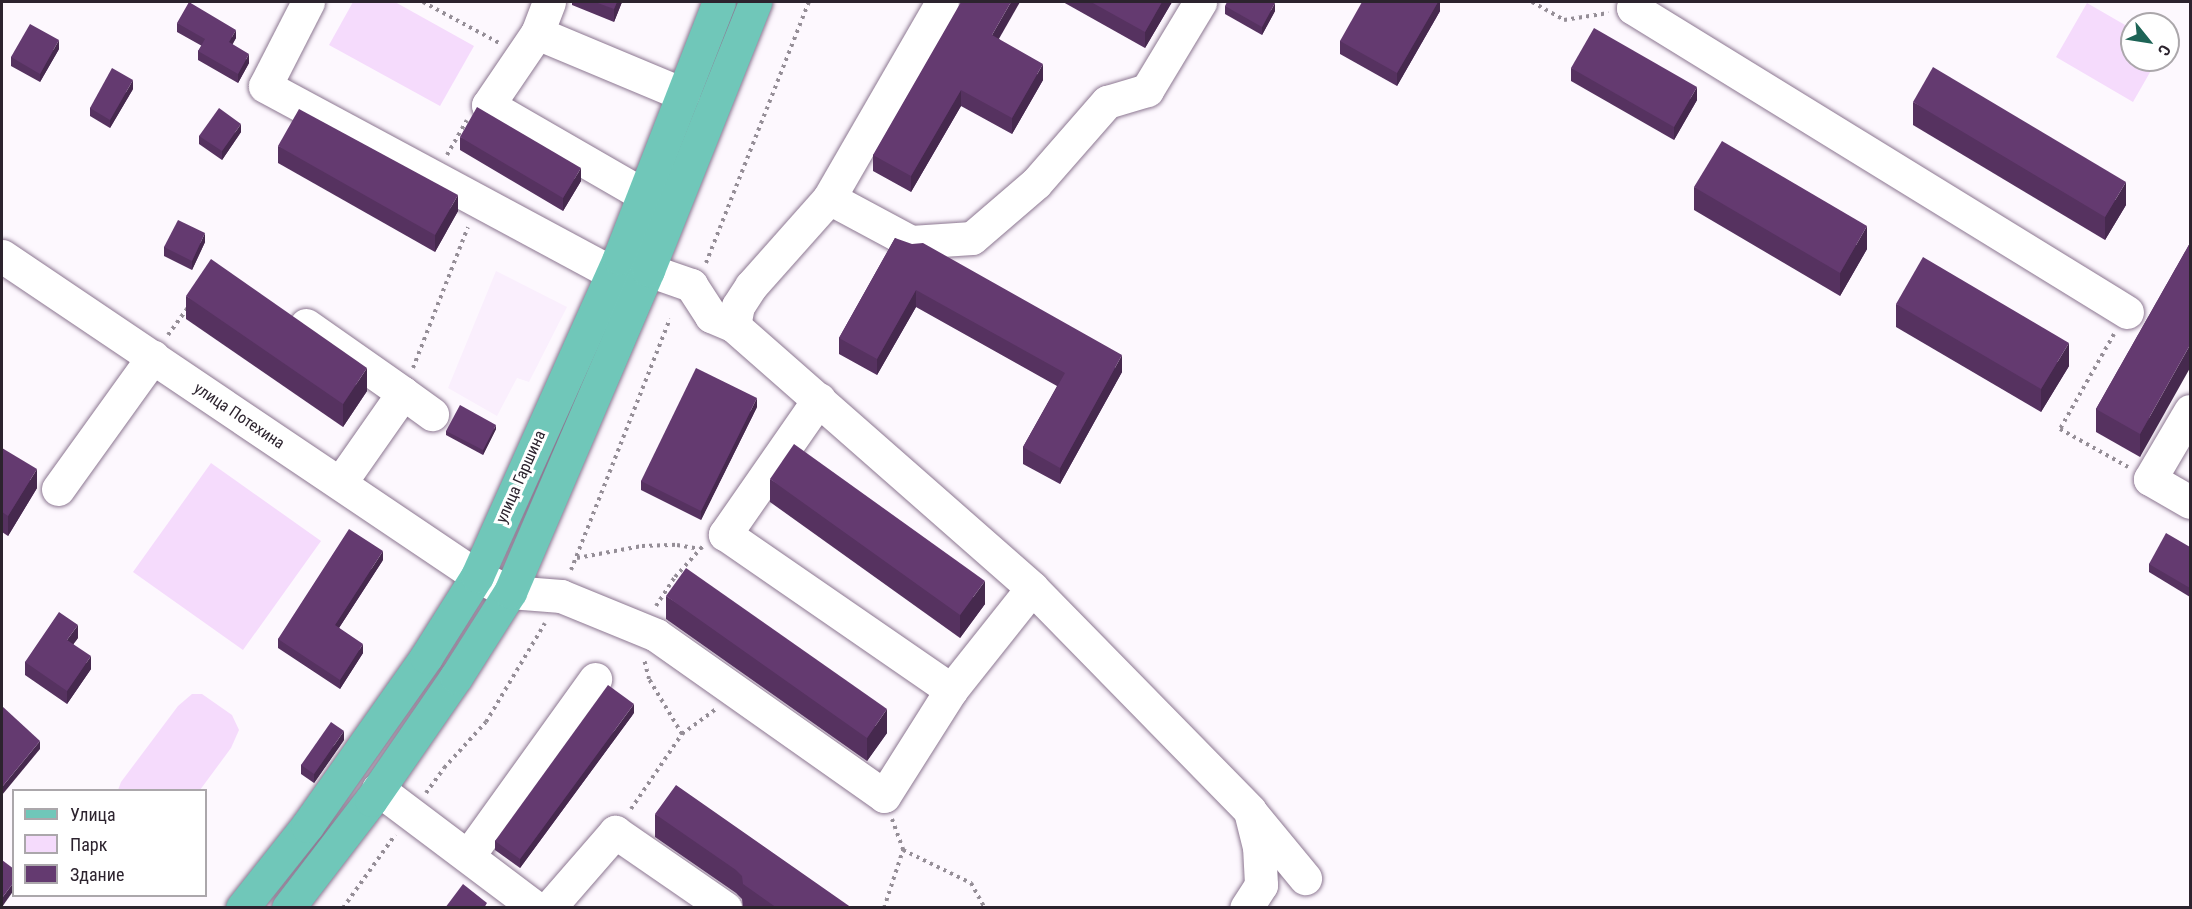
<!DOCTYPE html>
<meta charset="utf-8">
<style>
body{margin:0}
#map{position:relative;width:2192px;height:909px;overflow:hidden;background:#fdf8fe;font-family:"Roboto Condensed",sans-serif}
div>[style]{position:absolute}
.built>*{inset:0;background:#faeffd}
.green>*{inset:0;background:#f5dbfc}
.path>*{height:4px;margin-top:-2px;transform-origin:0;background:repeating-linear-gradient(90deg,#958e97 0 3px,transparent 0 7.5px)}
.roads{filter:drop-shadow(0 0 2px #8c7791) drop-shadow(0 0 2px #8c7791)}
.minor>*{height:33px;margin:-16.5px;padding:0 16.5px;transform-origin:16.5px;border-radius:16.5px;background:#fff}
.major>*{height:33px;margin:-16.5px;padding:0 16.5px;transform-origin:16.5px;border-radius:16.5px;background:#70c7b9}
.wall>*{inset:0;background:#563260}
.shaded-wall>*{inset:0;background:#46294e}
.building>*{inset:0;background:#643a70}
span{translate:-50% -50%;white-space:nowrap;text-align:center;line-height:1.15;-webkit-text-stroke:6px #fff;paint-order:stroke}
.street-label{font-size:16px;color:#2c232e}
.frame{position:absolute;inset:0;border:3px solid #2c232e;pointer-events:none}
.legend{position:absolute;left:12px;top:789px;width:195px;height:108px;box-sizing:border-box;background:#fff;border:2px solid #aba7ab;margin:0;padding:8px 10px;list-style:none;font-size:18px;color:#2c232e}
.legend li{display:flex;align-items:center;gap:12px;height:30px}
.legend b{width:30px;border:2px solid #aba7ab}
.north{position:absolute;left:2120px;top:12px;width:60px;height:60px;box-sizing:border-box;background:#fff;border:2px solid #aba7ab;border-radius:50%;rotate:120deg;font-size:16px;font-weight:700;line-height:24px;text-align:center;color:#2c232e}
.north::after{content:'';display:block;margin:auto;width:21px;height:27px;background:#1d6456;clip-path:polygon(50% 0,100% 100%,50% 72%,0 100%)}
</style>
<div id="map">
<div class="built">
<i style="clip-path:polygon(496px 271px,567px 307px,529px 382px,517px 378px,497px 416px,448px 388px)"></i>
</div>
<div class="green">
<i style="clip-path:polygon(353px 2px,395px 2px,474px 46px,440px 106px,329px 45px)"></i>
<i style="clip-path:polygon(2087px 3px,2132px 29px,2132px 60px,2157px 60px,2133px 102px,2056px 57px)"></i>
<i style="clip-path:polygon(211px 463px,321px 541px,243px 650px,133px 572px)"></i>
<i style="clip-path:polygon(192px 694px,202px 694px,232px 715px,239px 730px,231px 748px,200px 790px,118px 790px,121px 782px,178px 706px)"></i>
</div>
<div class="path">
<i style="left:423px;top:2px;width:86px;rotate:28.3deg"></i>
<i style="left:1532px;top:2px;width:37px;rotate:29deg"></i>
<i style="left:1564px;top:20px;width:45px;rotate:-9deg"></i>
<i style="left:447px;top:155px;width:40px;rotate:-60.3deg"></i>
<i style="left:706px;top:263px;width:281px;rotate:-68.5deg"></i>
<i style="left:2114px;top:334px;width:109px;rotate:119.6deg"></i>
<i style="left:2060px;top:429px;width:78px;rotate:29.2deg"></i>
<i style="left:168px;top:335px;width:34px;rotate:-54deg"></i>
<i style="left:413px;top:368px;width:151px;rotate:-68.7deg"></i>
<i style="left:577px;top:558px;width:66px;rotate:-10.5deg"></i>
<i style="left:642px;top:546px;width:35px;rotate:-2deg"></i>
<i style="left:677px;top:545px;width:22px;rotate:10deg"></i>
<i style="left:571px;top:570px;width:270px;rotate:-68.5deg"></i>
<i style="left:656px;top:606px;width:35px;rotate:-57deg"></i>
<i style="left:675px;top:577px;width:42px;rotate:-47.9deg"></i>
<i style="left:682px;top:734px;width:42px;rotate:-36.3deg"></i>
<i style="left:426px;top:793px;width:31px;rotate:-54deg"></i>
<i style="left:444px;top:768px;width:62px;rotate:-47.6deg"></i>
<i style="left:486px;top:722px;width:115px;rotate:-59.2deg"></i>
<i style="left:631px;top:809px;width:91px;rotate:-55.8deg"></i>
<i style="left:682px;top:734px;width:64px;rotate:-121deg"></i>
<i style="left:649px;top:679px;width:21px;rotate:-104deg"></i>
<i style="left:892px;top:819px;width:33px;rotate:70deg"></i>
<i style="left:343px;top:908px;width:90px;rotate:-54.5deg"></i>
<i style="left:884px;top:908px;width:61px;rotate:-71.9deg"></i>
<i style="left:903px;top:850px;width:76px;rotate:25.9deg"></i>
<i style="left:971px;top:883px;width:29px;rotate:61deg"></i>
</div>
<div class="roads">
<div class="minor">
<i style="left:308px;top:2px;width:94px;rotate:117.1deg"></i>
<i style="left:265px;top:86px;width:394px;rotate:28.3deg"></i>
<i style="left:549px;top:2px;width:33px;rotate:111deg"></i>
<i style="left:537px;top:33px;width:87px;rotate:124.2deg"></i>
<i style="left:488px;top:105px;width:180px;rotate:30deg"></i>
<i style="left:1637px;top:2px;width:7px;rotate:124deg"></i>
<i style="left:1633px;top:8px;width:580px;rotate:31.61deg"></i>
<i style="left:537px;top:33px;width:158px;rotate:22.7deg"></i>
<i style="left:829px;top:198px;width:93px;rotate:28.2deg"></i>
<i style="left:911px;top:242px;width:61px;rotate:-3.8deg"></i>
<i style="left:972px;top:238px;width:84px;rotate:-40.7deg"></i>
<i style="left:1036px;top:183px;width:108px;rotate:-48.8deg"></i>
<i style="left:1107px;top:102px;width:42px;rotate:-16.7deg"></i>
<i style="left:1147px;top:90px;width:103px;rotate:-58.9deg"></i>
<i style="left:2px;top:256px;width:573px;rotate:33.97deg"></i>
<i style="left:477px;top:576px;width:37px;rotate:26deg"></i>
<i style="left:510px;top:592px;width:51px;rotate:4.5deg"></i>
<i style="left:561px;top:596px;width:103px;rotate:22.3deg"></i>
<i style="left:656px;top:635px;width:279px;rotate:35.2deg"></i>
<i style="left:884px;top:796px;width:125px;rotate:-57.7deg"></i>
<i style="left:951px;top:690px;width:130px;rotate:-51.5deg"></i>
<i style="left:648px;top:270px;width:46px;rotate:19.2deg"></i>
<i style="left:691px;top:285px;width:37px;rotate:57deg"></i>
<i style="left:711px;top:316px;width:25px;rotate:23deg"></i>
<i style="left:734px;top:326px;width:397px;rotate:41.3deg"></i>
<i style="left:1032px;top:588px;width:312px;rotate:45.6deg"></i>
<i style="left:1250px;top:811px;width:36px;rotate:76deg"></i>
<i style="left:1259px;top:846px;width:39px;rotate:87deg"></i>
<i style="left:1261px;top:885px;width:27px;rotate:123deg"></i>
<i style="left:306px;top:325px;width:118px;rotate:35deg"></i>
<i style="left:403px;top:393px;width:110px;rotate:125deg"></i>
<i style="left:734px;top:326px;width:20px;rotate:-79deg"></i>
<i style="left:738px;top:306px;width:24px;rotate:-57deg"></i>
<i style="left:751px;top:286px;width:118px;rotate:-48.4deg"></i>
<i style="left:829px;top:198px;width:226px;rotate:-60deg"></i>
<i style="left:403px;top:393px;width:36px;rotate:36deg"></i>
<i style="left:819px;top:399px;width:165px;rotate:124.8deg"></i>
<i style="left:725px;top:534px;width:275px;rotate:34.6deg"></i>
<i style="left:2190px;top:411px;width:79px;rotate:120.5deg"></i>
<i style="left:2150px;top:479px;width:46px;rotate:29.9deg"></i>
<i style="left:58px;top:489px;width:163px;rotate:-54.3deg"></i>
<i style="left:378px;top:789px;width:198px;rotate:37deg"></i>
<i style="left:1253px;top:815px;width:82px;rotate:50.5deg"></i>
<i style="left:468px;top:856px;width:218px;rotate:-54.3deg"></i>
<i style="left:549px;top:908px;width:101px;rotate:-49deg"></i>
<i style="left:615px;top:832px;width:134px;rotate:34.6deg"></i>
</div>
<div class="major">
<i style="left:242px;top:908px;width:105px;rotate:-51.6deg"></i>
<i style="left:307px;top:826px;width:207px;rotate:-54.8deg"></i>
<i style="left:426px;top:657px;width:96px;rotate:-57.8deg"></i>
<i style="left:477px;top:576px;width:348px;rotate:-65.9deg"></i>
<i style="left:619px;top:258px;width:275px;rotate:-68.7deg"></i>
<i style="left:288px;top:908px;width:136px;rotate:-52.5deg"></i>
<i style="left:371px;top:800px;width:150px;rotate:-55.4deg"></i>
<i style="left:456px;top:677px;width:101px;rotate:-57.6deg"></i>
<i style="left:510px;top:592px;width:350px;rotate:-66.8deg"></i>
<i style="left:648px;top:270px;width:289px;rotate:-68.2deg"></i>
</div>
</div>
<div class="wall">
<i style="clip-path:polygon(572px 2px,622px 2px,614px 22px,572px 5px)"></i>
<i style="clip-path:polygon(1063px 2px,1172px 2px,1145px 48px)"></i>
<i style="clip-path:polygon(1440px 2px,1440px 11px,1397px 86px,1340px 54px,1340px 41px)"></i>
<i style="clip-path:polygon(1225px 6px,1275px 11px,1262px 35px,1225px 14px)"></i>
<i style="clip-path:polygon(177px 23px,236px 38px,232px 44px,249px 63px,238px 83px,198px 60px,198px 51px,202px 46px,177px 32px)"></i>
<i style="clip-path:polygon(999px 39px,1043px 80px,1012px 134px,961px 106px,911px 192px,873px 171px,873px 155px)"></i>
<i style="clip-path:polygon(59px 49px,40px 82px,11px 66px,11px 57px)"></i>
<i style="clip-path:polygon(1571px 68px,1697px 100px,1674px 140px,1571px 81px)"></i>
<i style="clip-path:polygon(133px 89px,110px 128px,90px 116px,90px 108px)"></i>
<i style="clip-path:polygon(1913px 102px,2126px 205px,2105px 240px,1913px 125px)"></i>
<i style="clip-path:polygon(241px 132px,222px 160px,199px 144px,199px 136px)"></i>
<i style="clip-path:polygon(460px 137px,581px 181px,563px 211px,460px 150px)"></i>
<i style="clip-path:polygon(278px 146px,458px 211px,435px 252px,278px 163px)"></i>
<i style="clip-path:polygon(1694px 187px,1867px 249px,1840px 296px,1694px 210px)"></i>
<i style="clip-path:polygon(895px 238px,1122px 372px,1060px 484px,1023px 464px,1023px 447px,1057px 386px,916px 307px,877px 375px,839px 354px,839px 338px)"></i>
<i style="clip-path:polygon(205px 242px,192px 270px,164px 256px,164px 247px)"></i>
<i style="clip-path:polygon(2190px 243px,2140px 457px,2096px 432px,2096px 409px)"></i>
<i style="clip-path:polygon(186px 296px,367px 391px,343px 427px,186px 319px)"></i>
<i style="clip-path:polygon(1896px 304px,2069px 366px,2041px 412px,1896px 327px)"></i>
<i style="clip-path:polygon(757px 407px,701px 520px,641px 490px,641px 481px)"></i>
<i style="clip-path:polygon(496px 429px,483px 455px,446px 435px,446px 431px)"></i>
<i style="clip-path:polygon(2px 448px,37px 488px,8px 536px,2px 532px)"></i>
<i style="clip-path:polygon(770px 479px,985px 604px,960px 638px,770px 502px)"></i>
<i style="clip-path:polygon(2190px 547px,2190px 597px,2149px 572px,2149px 564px)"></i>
<i style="clip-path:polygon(383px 560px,339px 628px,363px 653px,340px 689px,278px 648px,278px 639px)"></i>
<i style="clip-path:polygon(666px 596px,887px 733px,867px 761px,666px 619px)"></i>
<i style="clip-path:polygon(78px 638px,73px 644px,91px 669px,67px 704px,25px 675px,25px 662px)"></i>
<i style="clip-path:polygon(634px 713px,520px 868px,495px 850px,495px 841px)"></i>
<i style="clip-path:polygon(344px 740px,314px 783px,301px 774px,301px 765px)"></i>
<i style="clip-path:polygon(655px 814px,852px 908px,743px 908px,742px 899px,736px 893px,655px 837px)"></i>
</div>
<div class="shaded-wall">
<i style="clip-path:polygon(617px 2px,622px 2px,614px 22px,614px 9px)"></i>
<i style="clip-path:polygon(1011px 2px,1020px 2px,992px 51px,992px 35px)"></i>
<i style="clip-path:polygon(1162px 2px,1172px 2px,1145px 48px,1145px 32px)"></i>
<i style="clip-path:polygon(1438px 2px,1440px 2px,1440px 11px,1397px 86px,1397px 73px)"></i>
<i style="clip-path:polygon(1275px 3px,1275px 11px,1262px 35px,1262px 27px)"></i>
<i style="clip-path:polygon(236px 30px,236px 38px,229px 51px,229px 42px)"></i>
<i style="clip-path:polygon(59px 40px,59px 49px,40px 82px,40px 74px)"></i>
<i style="clip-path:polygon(249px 54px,249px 63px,238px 83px,238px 74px)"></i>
<i style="clip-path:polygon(1043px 64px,1043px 80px,1012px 134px,1012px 118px)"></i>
<i style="clip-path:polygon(133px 80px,133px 89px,110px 128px,110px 120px)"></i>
<i style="clip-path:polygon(1697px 87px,1697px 100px,1674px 140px,1674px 127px)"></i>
<i style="clip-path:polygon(961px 90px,961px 106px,911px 192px,911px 176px)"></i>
<i style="clip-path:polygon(241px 124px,241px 132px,222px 160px,222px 151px)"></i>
<i style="clip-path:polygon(581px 168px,581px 181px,563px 211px,563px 198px)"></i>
<i style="clip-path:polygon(2126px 182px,2126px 205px,2105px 240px,2105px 217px)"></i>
<i style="clip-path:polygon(458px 195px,458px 211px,435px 252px,435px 235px)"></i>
<i style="clip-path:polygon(1867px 226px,1867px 249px,1840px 296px,1840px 273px)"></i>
<i style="clip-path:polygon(205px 233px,205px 242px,192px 270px,192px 261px)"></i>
<i style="clip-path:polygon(916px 290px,916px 307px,877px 375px,877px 359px)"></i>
<i style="clip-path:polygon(2069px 343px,2069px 366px,2041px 412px,2041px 389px)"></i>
<i style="clip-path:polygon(2190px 345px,2190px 368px,2140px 457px,2140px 434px)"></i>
<i style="clip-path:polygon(1122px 355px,1122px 372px,1060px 484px,1060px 468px)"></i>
<i style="clip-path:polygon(367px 368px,367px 391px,343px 427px,343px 404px)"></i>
<i style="clip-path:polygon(757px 398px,757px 407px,701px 520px,701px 511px)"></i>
<i style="clip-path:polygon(496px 425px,496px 429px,483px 455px,483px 450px)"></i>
<i style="clip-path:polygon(37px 469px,37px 488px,8px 536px,8px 516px)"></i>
<i style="clip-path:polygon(383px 551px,383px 560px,335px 634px,335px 625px)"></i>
<i style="clip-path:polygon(985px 581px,985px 604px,960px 638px,960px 615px)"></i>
<i style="clip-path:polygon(78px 625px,78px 638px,67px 653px,67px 640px)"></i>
<i style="clip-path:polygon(363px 644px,363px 653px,340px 689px,340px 680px)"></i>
<i style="clip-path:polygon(91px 656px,91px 669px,67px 704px,67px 691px)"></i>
<i style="clip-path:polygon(634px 704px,634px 713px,520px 868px,520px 859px)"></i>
<i style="clip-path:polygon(887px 709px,887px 733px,867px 761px,867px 738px)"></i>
<i style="clip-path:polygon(344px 731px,344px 740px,314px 783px,314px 774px)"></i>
<i style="clip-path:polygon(40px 741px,40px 749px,2px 795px,2px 787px)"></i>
<i style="clip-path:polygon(14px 882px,14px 890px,2px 907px,2px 898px)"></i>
</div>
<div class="building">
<i style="clip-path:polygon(189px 2px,236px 30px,229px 42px,249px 54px,238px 74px,198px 51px,205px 39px,177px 23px)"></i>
<i style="clip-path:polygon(595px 2px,617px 2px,614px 9px)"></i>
<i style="clip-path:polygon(961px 2px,1011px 2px,992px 35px,1043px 64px,1012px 118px,961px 90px,911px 176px,873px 155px)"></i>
<i style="clip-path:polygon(1091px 2px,1162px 2px,1145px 32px)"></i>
<i style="clip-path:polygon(1227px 2px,1273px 2px,1275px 3px,1262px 27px,1225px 6px)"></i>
<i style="clip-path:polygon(1362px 2px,1438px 2px,1397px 73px,1340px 41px)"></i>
<i style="clip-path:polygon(30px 24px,59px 40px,40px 74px,11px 57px)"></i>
<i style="clip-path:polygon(1594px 28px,1697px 87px,1674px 127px,1571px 68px)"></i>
<i style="clip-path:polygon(1933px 67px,2126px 182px,2105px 217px,1913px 102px)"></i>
<i style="clip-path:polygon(112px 68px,133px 80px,110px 120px,90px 108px)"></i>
<i style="clip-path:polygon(477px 107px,581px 168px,563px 198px,460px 137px)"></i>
<i style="clip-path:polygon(219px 108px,241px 124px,222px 151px,199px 136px)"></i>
<i style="clip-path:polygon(299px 109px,458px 195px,435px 235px,278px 146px)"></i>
<i style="clip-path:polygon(1722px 141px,1867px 226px,1840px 273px,1694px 187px)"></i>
<i style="clip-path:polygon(178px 220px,205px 233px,192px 261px,164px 247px)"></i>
<i style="clip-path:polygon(895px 238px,912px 244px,923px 243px,1122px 355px,1060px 468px,1023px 447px,1065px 373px,916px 290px,877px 359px,839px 338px)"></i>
<i style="clip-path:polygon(2190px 243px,2190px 345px,2140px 434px,2096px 409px)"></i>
<i style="clip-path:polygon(1923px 257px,2069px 343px,2041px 389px,1896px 304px)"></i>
<i style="clip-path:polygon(211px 259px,367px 368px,343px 404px,186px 296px)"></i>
<i style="clip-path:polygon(696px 368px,757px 398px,701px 511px,641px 481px)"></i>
<i style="clip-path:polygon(460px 405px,496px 425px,483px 450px,446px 431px)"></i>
<i style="clip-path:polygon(794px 444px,985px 581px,960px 615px,770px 479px)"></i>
<i style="clip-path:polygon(2px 448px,37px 469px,8px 516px,2px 512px)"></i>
<i style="clip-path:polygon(349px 529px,383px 551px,335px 625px,363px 644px,340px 680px,278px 639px)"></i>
<i style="clip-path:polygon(2166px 533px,2190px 547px,2190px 588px,2149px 564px)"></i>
<i style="clip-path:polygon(686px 568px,887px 709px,867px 738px,666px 596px)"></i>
<i style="clip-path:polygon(59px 612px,78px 625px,67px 640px,91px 656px,67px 691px,25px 662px)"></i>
<i style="clip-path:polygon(608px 685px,634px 704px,520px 859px,495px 841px)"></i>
<i style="clip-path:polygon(2px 706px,40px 741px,2px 787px)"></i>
<i style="clip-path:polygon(331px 722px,344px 731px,314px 774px,301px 765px)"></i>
<i style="clip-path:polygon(676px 785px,852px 908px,777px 908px,743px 884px,742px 876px,736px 870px,655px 814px)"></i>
<i style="clip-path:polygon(2px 860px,14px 869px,14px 882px,2px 898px)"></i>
<i style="clip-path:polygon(463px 884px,487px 903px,484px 908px,445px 908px)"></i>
</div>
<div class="street-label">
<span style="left:239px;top:416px;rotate:34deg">улица Потехина</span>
<span style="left:521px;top:477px;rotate:-66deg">улица Гаршина</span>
</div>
<div class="frame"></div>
<ul class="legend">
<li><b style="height:8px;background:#70c7b9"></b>Улица</li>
<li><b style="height:16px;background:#f5dbfc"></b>Парк</li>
<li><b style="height:16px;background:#643a70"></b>Здание</li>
</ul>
<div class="north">С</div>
</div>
